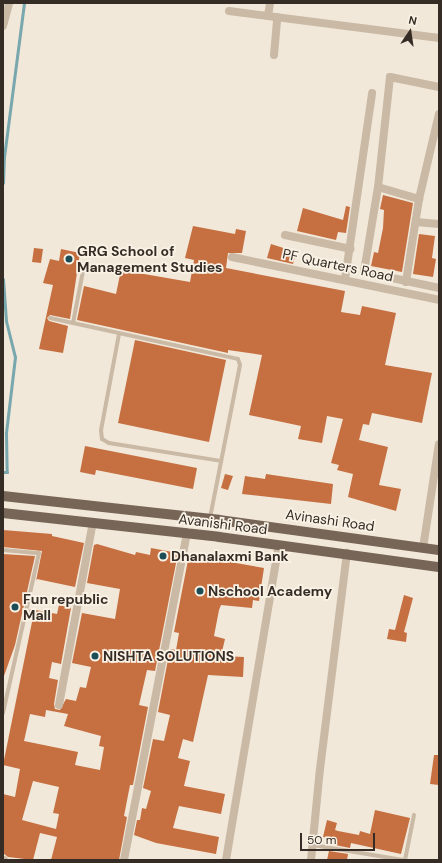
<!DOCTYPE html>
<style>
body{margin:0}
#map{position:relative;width:442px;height:863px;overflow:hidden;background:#f1e8d9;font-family:"DM Sans",sans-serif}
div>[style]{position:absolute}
.stream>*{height:3px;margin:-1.5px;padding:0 1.5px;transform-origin:1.5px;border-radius:1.5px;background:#78a7ae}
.building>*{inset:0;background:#c66f41}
.service>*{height:4px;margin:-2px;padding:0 2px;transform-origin:2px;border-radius:2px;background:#c9b9a5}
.minor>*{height:8px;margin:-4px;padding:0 4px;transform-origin:4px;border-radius:4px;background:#c9b9a5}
.primary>*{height:10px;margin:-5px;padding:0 5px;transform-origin:5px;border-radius:5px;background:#776557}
.dots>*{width:11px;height:11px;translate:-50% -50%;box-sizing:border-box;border:2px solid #f9f2e5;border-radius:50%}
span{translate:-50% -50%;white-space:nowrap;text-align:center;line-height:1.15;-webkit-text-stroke:3.5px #f9f2e5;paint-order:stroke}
.poi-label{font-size:14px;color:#352c26;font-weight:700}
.left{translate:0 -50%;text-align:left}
.street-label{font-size:14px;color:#352c26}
.frame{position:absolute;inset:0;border:4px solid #352c26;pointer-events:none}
.north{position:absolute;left:390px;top:12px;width:40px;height:40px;-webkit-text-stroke:3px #f9f2e5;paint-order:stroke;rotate:13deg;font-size:11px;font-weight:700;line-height:16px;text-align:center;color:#352c26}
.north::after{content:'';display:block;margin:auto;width:14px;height:18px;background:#352c26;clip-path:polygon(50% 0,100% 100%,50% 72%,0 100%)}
.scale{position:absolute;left:300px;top:833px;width:75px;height:18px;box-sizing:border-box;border:2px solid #352c26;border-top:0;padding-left:5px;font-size:12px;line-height:14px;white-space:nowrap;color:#352c26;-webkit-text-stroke:3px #f9f2e5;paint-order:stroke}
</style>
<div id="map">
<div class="stream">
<i style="left:3px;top:183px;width:26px;rotate:-88deg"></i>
<i style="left:4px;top:157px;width:155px;rotate:-82.6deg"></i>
<i style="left:3px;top:279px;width:42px;rotate:85.9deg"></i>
<i style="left:6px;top:321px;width:37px;rotate:76deg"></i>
<i style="left:15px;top:357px;width:77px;rotate:96.8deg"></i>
<i style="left:6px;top:433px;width:39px;rotate:89deg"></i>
<i style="left:7px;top:472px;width:4px;rotate:180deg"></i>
</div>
<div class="building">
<i style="clip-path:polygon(383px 195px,413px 203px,402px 272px,371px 266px,374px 252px,378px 253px,383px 228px,384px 210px,380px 209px)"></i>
<i style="clip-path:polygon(346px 206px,350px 207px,346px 233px,338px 232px,336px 240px,297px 231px,303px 208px,343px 220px)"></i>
<i style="clip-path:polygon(193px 226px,235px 234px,236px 229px,246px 231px,242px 253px,228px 253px,226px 268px,345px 291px,341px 312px,360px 315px,362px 306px,396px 313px,385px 365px,432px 373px,422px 423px,372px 413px,369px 425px,363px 424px,359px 440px,388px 447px,379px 485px,401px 489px,396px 511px,348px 497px,353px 474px,337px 470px,339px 465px,331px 463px,343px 419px,327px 416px,322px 443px,298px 439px,301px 426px,249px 415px,262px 355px,228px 350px,228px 353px,77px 320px,84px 286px,116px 294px,121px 270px,190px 282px,194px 260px,185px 258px)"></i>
<i style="clip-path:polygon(419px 234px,435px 236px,432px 258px,436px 259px,433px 277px,413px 274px)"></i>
<i style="clip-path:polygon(271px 244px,296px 252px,293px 264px,267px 258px)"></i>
<i style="clip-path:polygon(34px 248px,43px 249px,41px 263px,32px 262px)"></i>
<i style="clip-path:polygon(61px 249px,80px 253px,70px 319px,50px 315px,47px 318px,49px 321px,68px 326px,63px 353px,39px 349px,53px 285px,43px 283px,50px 259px,59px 261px)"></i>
<i style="clip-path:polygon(135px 340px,226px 360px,209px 442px,118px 423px)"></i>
<i style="clip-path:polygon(85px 446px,197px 468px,193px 489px,96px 470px,95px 475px,80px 472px)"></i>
<i style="clip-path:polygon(225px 474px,233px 476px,228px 490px,221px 488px)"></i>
<i style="clip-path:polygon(266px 474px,333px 484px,331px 504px,242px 494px,245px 476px,265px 479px)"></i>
<i style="clip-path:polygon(3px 530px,52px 534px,52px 536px,84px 543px,75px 587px,37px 579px,36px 581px,42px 551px,3px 547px)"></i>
<i style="clip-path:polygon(evenodd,97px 544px,135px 555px,136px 552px,150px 555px,151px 548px,178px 553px,155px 671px,147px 670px,139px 705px,148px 707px,133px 785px,130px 785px,124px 816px,127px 817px,119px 860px,51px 860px,57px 837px,40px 833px,33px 860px,8px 857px,3px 853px,3px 794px,15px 797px,20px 769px,3px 765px,33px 617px,28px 616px,30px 609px,57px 614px,59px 605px,71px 608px,61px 664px,52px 662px,49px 678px,58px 680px,54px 704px,55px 709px,60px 710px,66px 699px,76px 701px,80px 687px,86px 688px,91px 667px,72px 663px,82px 613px,115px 619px,120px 589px,87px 583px,94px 545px,97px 544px,46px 710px,68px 714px,64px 726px,101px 736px,99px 746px,104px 747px,100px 770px,75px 765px,78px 752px,24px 741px,30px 714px,45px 717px,46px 710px,97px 544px,33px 781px,59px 787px,53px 813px,59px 814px,56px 829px,22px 820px,33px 781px)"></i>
<i style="clip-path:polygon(3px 554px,35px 556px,15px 645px,4px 676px)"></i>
<i style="clip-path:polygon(189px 555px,264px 568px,259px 601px,253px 600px,252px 608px,221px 605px,219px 610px,214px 636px,225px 639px,221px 656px,244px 657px,243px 677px,208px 675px,193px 742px,183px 739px,178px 758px,190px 761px,184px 786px,225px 794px,221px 814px,179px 806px,173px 828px,219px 837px,216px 854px,156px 843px,134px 835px,137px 820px,140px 820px,142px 808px,146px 809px,151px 791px,143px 788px,153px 739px,164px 741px,170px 715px,158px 712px,170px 649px,176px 650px,179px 633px,174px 632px)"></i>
<i style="clip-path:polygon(404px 595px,413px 598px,404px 632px,407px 633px,406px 642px,387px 639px,389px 629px,395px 630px)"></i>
<i style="clip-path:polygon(434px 755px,439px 755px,439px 785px,430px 784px)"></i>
<i style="clip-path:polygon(375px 810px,410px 818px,401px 854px,351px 843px,350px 848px,330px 844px,332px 838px,323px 837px,327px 820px,337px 823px,335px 830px,338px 831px,359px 835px,360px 831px,370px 834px)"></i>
<i style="clip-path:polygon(329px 851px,348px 854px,347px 860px,327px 860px)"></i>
</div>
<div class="service">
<i style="left:50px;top:318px;width:192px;rotate:12.3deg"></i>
<i style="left:238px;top:359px;width:6px;rotate:72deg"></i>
<i style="left:240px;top:365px;width:156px;rotate:101.1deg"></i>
<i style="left:73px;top:323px;width:58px;rotate:-79.1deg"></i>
<i style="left:119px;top:334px;width:98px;rotate:100.6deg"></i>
<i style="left:101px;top:430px;width:9px;rotate:84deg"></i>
<i style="left:102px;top:439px;width:8px;rotate:30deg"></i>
<i style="left:109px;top:443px;width:113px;rotate:9.1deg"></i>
<i style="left:3px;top:550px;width:36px;rotate:5deg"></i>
<i style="left:39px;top:553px;width:164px;rotate:102.7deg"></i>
<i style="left:313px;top:845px;width:91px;rotate:9.5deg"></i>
<i style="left:405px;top:860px;width:46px;rotate:-78.7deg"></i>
</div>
<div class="minor">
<i style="left:229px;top:11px;width:212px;rotate:7.3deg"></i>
<i style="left:268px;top:16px;width:13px;rotate:-81deg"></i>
<i style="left:3px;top:26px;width:24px;rotate:-75deg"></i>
<i style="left:274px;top:55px;width:38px;rotate:-85deg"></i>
<i style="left:439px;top:87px;width:50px;rotate:-168.5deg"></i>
<i style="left:390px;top:77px;width:111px;rotate:96.2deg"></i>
<i style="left:378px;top:187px;width:86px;rotate:99.4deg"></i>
<i style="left:364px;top:272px;width:77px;rotate:12deg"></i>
<i style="left:378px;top:187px;width:43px;rotate:16.3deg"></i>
<i style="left:416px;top:222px;width:23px;rotate:5deg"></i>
<i style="left:285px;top:235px;width:67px;rotate:12deg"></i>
<i style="left:232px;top:257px;width:211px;rotate:11.7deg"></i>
<i style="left:345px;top:279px;width:188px;rotate:-81.7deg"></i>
<i style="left:406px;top:282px;width:84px;rotate:-81.1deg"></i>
<i style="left:419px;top:199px;width:87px;rotate:-76.8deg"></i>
<i style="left:423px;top:548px;width:105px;rotate:-81.3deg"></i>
<i style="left:59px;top:705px;width:186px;rotate:-79.5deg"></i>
<i style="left:3px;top:860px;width:1px"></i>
<i style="left:124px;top:860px;width:332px;rotate:-79.1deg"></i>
<i style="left:226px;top:860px;width:320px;rotate:-80.5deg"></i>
<i style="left:311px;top:860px;width:91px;rotate:-84.4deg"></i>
<i style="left:320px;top:769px;width:218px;rotate:-82.9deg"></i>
</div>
<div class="primary">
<i style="left:3px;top:496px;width:217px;rotate:6.3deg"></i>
<i style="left:219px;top:520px;width:222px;rotate:7.8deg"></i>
<i style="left:3px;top:513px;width:217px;rotate:6.3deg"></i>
<i style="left:219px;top:537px;width:222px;rotate:7.8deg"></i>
</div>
<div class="dots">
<i style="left:69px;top:259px;background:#1c4c56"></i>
<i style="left:163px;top:556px;background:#1c4c56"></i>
<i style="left:200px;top:591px;background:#1c4c56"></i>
<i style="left:15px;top:607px;background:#1c4c56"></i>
<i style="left:95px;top:656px;background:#1c4c56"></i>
</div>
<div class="poi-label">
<span class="left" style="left:77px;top:259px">GRG School of<br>Management Studies</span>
<span class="left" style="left:171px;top:556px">Dhanalaxmi Bank</span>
<span class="left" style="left:208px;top:591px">Nschool Academy</span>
<span class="left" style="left:23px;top:607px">Fun republic<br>Mall</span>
<span class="left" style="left:103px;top:656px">NISHTA SOLUTIONS</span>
</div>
<div class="street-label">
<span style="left:338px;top:265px;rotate:12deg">PF Quarters Road</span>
<span style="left:330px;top:520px;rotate:8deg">Avinashi Road</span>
<span style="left:223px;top:524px;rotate:7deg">Avanishi Road</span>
</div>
<div class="frame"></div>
<div class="north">N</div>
<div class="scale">50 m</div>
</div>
